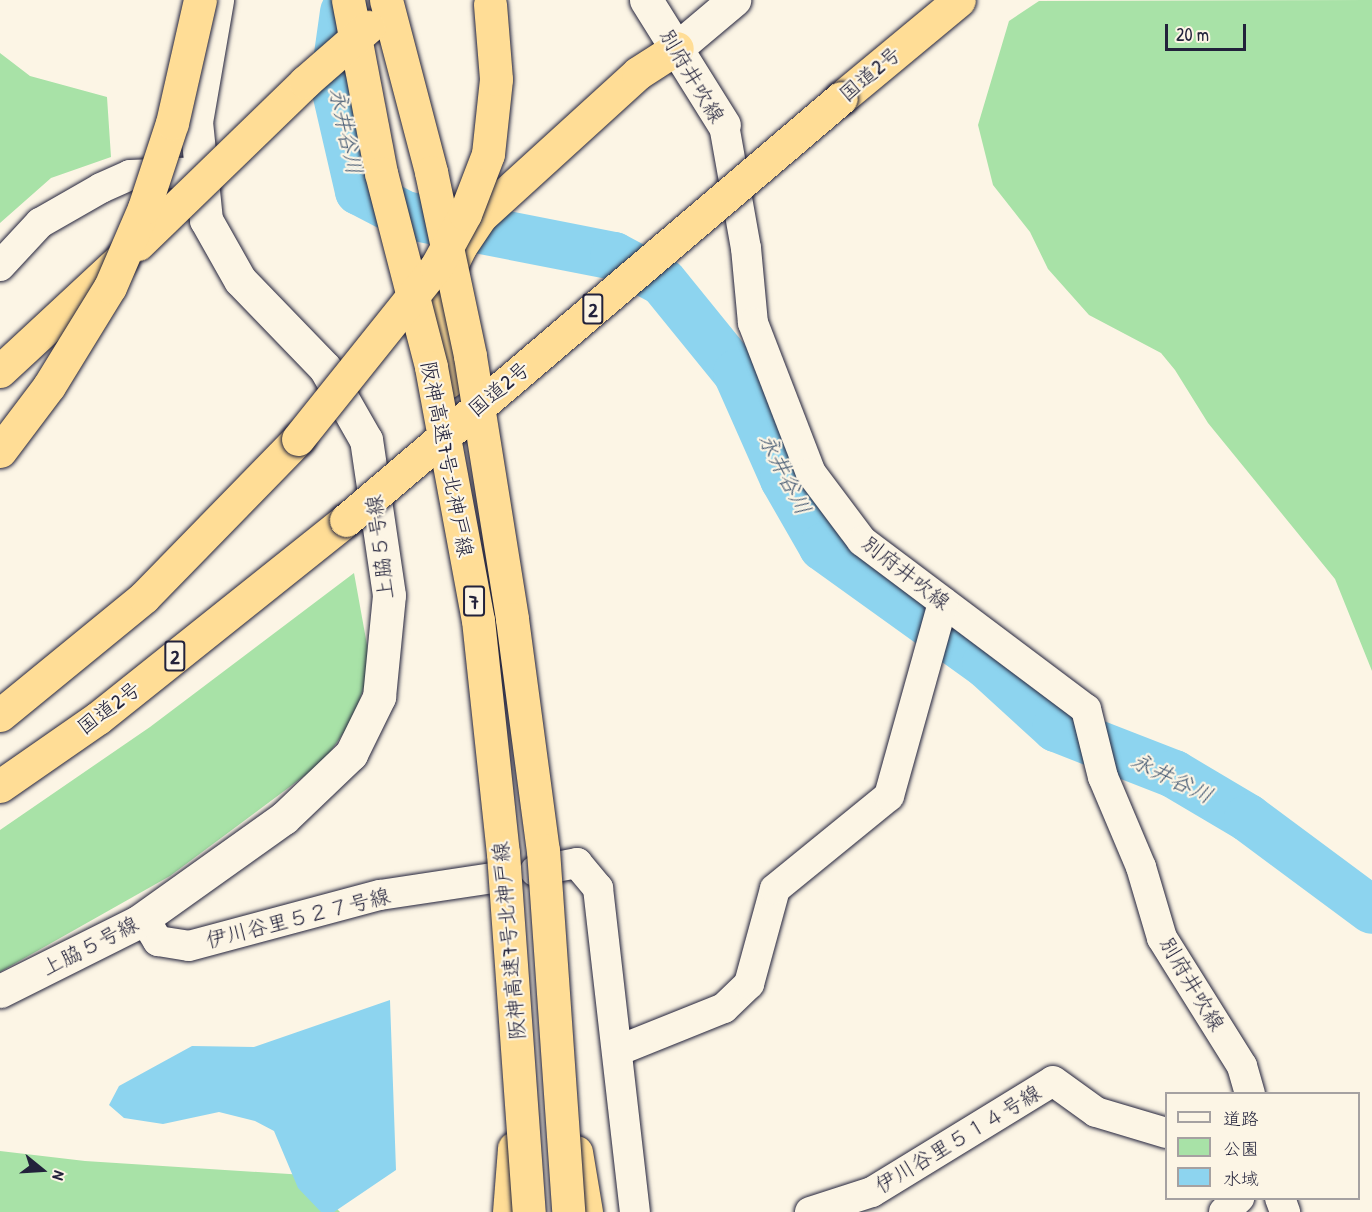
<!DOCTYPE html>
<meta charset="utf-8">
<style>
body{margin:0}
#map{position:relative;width:1372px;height:1212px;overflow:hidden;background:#fcf5e5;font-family:"Patrick Hand","Klee One",sans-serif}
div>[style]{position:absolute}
.green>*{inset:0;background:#a8e2a7}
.water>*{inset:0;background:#8dd4ef}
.river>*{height:48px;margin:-24px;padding:0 24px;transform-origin:24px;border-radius:24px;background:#8dd4ef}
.roads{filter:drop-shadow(0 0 2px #22223b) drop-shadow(0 0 2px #22223b)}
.street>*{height:30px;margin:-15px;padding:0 15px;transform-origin:15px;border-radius:15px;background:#fcf5e5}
.secondary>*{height:33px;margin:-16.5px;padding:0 16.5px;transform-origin:16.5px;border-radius:16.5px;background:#fcf5e5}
.highway>*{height:33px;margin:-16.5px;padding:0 16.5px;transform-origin:16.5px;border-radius:16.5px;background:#ffdd96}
.bridges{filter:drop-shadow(0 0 2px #22223b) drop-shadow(0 0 2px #22223b)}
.highway-bridge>*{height:33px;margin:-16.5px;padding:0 16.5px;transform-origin:16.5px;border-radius:16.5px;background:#ffdd96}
span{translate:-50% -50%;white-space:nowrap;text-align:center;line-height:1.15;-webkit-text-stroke:4.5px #fcf5e5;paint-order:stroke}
.shield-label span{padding:2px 4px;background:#fcf5e5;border:2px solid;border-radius:4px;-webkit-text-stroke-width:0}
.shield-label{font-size:20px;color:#22223b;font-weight:700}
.street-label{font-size:21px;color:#22223b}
.water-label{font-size:22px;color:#425771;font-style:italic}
.legend{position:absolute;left:1165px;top:1092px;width:195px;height:108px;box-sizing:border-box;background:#fcf5e5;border:2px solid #a5a1a1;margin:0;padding:8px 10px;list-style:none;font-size:18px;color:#22223b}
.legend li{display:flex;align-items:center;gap:12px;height:30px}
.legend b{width:30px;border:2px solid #a5a1a1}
.north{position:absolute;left:12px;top:1140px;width:60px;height:60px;-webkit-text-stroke:4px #fcf5e5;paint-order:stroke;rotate:108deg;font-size:16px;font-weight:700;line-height:24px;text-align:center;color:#22223b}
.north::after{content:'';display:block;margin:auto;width:21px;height:27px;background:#22223b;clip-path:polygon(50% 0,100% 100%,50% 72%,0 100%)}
.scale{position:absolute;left:1165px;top:24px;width:81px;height:27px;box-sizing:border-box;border:3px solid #22223b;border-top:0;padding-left:8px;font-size:18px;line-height:21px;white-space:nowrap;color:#22223b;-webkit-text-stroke:4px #fcf5e5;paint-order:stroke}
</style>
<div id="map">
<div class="green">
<i style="clip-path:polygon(1372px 0,1372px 671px,1335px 579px,1208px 423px,1175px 370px,1161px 353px,1089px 315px,1048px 269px,1030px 232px,993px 185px,978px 125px,1009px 21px,1039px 1px)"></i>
<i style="clip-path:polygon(0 53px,30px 76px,107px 97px,111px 157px,51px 178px,0 223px)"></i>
<i style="clip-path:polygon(354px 573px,371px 667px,352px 721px,323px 762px,170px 876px,0 972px,0 830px,150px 727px)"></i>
<i style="clip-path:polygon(0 1151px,85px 1161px,305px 1175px,340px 1212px,0 1212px)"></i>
</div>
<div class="water">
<i style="clip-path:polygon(390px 1000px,396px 1170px,334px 1212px,321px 1212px,298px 1188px,274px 1131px,255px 1121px,219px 1112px,163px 1124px,124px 1118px,109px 1105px,119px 1086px,192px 1046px,254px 1047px)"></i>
</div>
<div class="river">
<i style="left:344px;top:12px;width:72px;rotate:98deg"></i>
<i style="left:334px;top:83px;width:111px;rotate:77deg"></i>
<i style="left:359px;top:191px;width:52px;rotate:27.6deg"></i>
<i style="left:405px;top:215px;width:213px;rotate:11.1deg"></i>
<i style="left:614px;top:256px;width:55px;rotate:28deg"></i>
<i style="left:663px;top:282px;width:117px;rotate:50.9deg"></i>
<i style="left:737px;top:373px;width:116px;rotate:66.1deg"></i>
<i style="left:784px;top:479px;width:78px;rotate:60.2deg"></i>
<i style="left:823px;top:547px;width:201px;rotate:35.7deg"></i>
<i style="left:986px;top:664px;width:95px;rotate:42.4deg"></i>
<i style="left:1056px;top:728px;width:127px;rotate:21.3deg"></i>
<i style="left:1174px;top:774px;width:86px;rotate:30.7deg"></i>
<i style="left:1248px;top:818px;width:154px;rotate:36.6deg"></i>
</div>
<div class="roads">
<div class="street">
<i style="left:724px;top:125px;width:125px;rotate:79.9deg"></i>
<i style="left:746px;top:248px;width:75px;rotate:84.7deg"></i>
<i style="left:753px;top:323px;width:161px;rotate:68.9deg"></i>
<i style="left:811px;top:473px;width:85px;rotate:53.1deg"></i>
<i style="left:862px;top:541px;width:280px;rotate:36.9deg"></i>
<i style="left:1086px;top:709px;width:70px;rotate:76deg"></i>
<i style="left:1103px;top:777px;width:98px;rotate:67.1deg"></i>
<i style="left:1141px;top:867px;width:74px;rotate:73.5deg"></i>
<i style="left:1162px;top:938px;width:151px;rotate:58deg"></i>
<i style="left:1242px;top:1066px;width:29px;rotate:74deg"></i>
<i style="left:0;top:266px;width:59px;rotate:-47.1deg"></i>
<i style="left:40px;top:223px;width:70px;rotate:-29.8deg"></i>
<i style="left:101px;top:188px;width:32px;rotate:-24deg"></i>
<i style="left:130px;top:175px;width:71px;rotate:-2.4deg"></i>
<i style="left:535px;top:871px;width:43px;rotate:-10.8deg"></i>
<i style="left:577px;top:863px;width:33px;rotate:50deg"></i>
<i style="left:598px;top:888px;width:326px;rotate:83.5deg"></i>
<i style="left:144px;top:918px;width:27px;rotate:59deg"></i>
<i style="left:158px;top:941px;width:31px;rotate:9deg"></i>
<i style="left:189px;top:946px;width:198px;rotate:-15deg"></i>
<i style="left:380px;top:895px;width:120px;rotate:-8.6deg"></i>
<i style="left:617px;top:1051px;width:115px;rotate:-21.9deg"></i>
<i style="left:724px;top:1008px;width:35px;rotate:-44deg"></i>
<i style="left:749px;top:984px;width:98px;rotate:-74.7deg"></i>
<i style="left:775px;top:889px;width:147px;rotate:-39.2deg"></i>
<i style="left:889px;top:796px;width:201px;rotate:-74.4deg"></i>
<i style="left:1280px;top:1198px;width:15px;rotate:70deg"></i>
<i style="left:810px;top:1212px;width:65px;rotate:-17.9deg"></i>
<i style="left:872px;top:1192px;width:212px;rotate:-31.5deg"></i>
<i style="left:1053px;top:1081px;width:53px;rotate:35.8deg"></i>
<i style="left:1096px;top:1112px;width:73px;rotate:16.7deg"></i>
<i style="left:1224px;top:1212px;width:21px;rotate:-43deg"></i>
</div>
<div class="secondary">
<i style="left:646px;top:0;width:147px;rotate:58deg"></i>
<i style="left:677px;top:48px;width:75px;rotate:-40.1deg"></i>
<i style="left:0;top:991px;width:154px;rotate:-26.6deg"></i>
<i style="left:138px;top:922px;width:179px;rotate:-35.5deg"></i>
<i style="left:284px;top:818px;width:93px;rotate:-43.7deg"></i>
<i style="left:351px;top:754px;width:64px;rotate:-63.8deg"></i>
<i style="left:379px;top:697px;width:102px;rotate:-84.4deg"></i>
<i style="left:389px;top:595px;width:157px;rotate:-98.4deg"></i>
<i style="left:366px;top:440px;width:83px;rotate:-119.7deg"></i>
<i style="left:325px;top:368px;width:122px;rotate:-134deg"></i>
<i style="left:240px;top:280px;width:69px;rotate:-119.5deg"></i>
<i style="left:206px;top:220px;width:99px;rotate:-95.8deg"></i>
<i style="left:196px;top:122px;width:124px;rotate:-80.2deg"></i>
</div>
<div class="highway">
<i style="left:841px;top:98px;width:153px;rotate:-39.7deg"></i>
<i style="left:0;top:371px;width:166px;rotate:-42.8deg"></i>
<i style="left:447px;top:382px;width:71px;rotate:-98.1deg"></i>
<i style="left:437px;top:312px;width:31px;rotate:-79deg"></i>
<i style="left:443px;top:282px;width:39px;rotate:-64deg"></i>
<i style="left:460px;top:247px;width:37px;rotate:-56deg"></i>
<i style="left:481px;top:216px;width:212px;rotate:-42.3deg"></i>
<i style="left:638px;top:73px;width:46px;rotate:-32.7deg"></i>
<i style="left:0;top:715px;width:186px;rotate:-39.3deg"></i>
<i style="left:144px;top:597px;width:221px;rotate:-45.7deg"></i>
<i style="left:0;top:786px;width:119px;rotate:-34.8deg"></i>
<i style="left:98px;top:718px;width:317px;rotate:-38.6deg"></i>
<i style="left:576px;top:1152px;width:61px;rotate:80.5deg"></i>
<i style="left:509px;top:1212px;width:64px;rotate:-85.5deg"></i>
</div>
</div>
<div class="bridges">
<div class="highway-bridge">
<i style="left:348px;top:0;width:176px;rotate:79.2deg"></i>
<i style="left:381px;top:173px;width:200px;rotate:75.5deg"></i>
<i style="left:431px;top:367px;width:257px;rotate:79.5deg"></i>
<i style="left:478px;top:620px;width:234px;rotate:83.9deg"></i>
<i style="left:503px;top:853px;width:360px;rotate:85.9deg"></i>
<i style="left:386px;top:0;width:178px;rotate:75.3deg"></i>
<i style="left:431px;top:172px;width:188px;rotate:78deg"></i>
<i style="left:470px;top:356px;width:266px;rotate:80.9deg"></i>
<i style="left:512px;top:619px;width:233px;rotate:82.4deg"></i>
<i style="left:543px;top:850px;width:363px;rotate:86deg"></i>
<i style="left:138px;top:244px;width:233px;rotate:-44.1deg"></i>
<i style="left:305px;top:82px;width:84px;rotate:-41.1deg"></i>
<i style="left:298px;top:439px;width:221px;rotate:-51.3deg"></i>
<i style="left:436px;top:267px;width:60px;rotate:-61.3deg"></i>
<i style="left:465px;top:214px;width:64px;rotate:-69deg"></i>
<i style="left:488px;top:154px;width:75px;rotate:-83.9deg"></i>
<i style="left:496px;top:79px;width:75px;rotate:-94.6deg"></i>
<i style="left:0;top:451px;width:81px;rotate:-53deg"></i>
<i style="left:49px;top:386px;width:116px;rotate:-58.4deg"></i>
<i style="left:110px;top:287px;width:86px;rotate:-66.7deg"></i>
<i style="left:144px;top:208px;width:89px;rotate:-71.8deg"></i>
<i style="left:172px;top:123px;width:126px;rotate:-77.2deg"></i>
<i style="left:346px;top:520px;width:650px;rotate:-40.45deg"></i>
</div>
</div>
<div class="shield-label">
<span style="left:593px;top:309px">2</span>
<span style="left:474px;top:601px">7</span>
<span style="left:175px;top:656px">2</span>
</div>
<div class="street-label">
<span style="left:870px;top:74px;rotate:-40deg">国道2号</span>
<span style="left:692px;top:76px;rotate:59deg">別府井吹線</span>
<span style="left:499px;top:389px;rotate:-40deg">国道2号</span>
<span style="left:447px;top:459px;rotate:79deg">阪神高速7号北神戸線</span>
<span style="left:380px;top:547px;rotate:-97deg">上脇５号線</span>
<span style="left:906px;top:573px;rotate:38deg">別府井吹線</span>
<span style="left:109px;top:708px;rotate:-37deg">国道2号</span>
<span style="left:298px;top:918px;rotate:-14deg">伊川谷里５２７号線</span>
<span style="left:509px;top:941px;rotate:-95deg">阪神高速7号北神戸線</span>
<span style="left:90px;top:946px;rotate:-27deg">上脇５号線</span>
<span style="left:1192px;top:984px;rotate:59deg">別府井吹線</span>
<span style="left:958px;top:1139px;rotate:-31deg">伊川谷里５１４号線</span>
</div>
<div class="water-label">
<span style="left:346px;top:131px;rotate:78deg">永井谷川</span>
<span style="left:785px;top:474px;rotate:63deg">永井谷川</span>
<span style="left:1172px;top:778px;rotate:26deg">永井谷川</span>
</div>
<ul class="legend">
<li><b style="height:8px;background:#fcf5e5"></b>道路</li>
<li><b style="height:16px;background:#a8e2a7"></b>公園</li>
<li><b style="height:16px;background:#8dd4ef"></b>水域</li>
</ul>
<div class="north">N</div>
<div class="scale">20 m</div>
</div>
